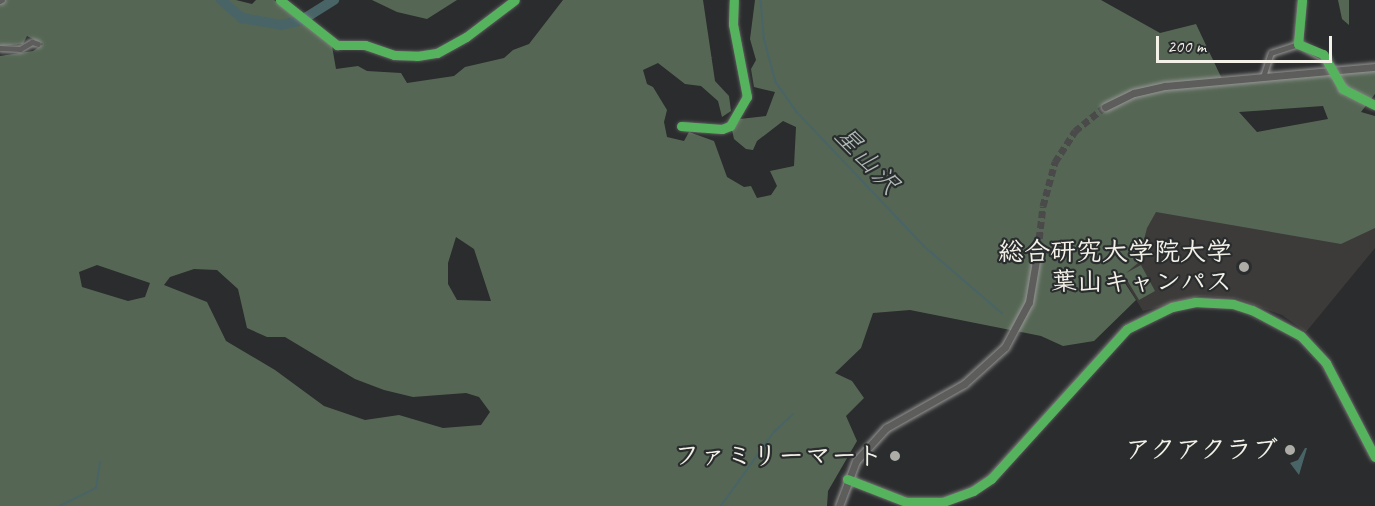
<!DOCTYPE html>
<meta charset="utf-8">
<style>
body{margin:0}
#map{position:relative;width:1375px;height:506px;overflow:hidden;background:#2b2c2d;font-family:Caveat,"Klee One",sans-serif}
div>[style]{position:absolute}
.built>*{inset:0;background:#3d3b39}
.green>*{inset:0;background:#556754}
.water>*{inset:0;background:#496467}
.stream>*{height:1.5px;margin:-0.75px;padding:0 0.75px;transform-origin:0.75px;border-radius:0.75px;background:#496467}
.river>*{height:10px;margin:-5px;padding:0 5px;transform-origin:5px;border-radius:5px;background:#496467}
.secondary-tunnel>*{height:7px;margin-top:-3.5px;transform-origin:0;background:repeating-linear-gradient(90deg,#494a49 0 7px,transparent 0 10.5px)}
.roads{filter:drop-shadow(0 0 2px #979796) drop-shadow(0 0 2px #979796)}
.minor>*{height:4.5px;margin:-2.25px;padding:0 2.25px;transform-origin:2.25px;border-radius:2.25px;background:#5d5d5c}
.tertiary>*{height:6px;margin:-3px;padding:0 3px;transform-origin:3px;border-radius:3px;background:#5d5d5c}
.secondary>*{height:7px;margin:-3.5px;padding:0 3.5px;transform-origin:3.5px;border-radius:3.5px;background:#5d5d5c}
.bridges{filter:drop-shadow(0 0 2px #979796) drop-shadow(0 0 2px #979796)}
.tertiary-bridge>*{height:6px;margin:-3px;padding:0 3px;transform-origin:3px;border-radius:3px;background:#5d5d5c}
.cycleway>*{height:9px;margin:-4.5px;padding:0 4.5px;transform-origin:4.5px;border-radius:4.5px;background:#56b35d}
.dots>*{width:16px;height:16px;translate:-50% -50%;box-sizing:border-box;border:3px solid #2a2d2e;border-radius:50%}
span{translate:-50% -50%;white-space:nowrap;text-align:center;line-height:1.15;-webkit-text-stroke:4.5px #2a2d2e;paint-order:stroke}
.poi-label{font-size:26px;color:#f4f1e8;font-weight:700}
.right{translate:-100% -50%;text-align:right}
.water-label{font-size:27px;color:#b1bbb7;font-style:italic}
.scale{position:absolute;left:1156px;top:36px;width:176px;height:27px;box-sizing:border-box;border:3px solid #f4f1e8;border-top:0;padding-left:8px;font-size:18px;line-height:21px;white-space:nowrap;color:#f4f1e8;-webkit-text-stroke:4px #2a2d2e;paint-order:stroke}
</style>
<div id="map">
<div class="built">
<i style="clip-path:polygon(1147px 210px,1375px 219px,1375px 248px,1306px 332px,1282px 315px,1235px 298px,1200px 296px,1143px 311px,1120px 273px)"></i>
</div>
<div class="green">
<i style="clip-path:polygon(evenodd,0 0,236px 0,252px 4px,256px 0,274px 0,332px 46px,336px 69px,358px 66px,367px 71px,401px 73px,407px 83px,454px 76px,465px 67px,504px 58px,513px 50px,529px 44px,563px 0,703px 0,715px 81px,729px 96px,731px 111px,722px 117px,718px 101px,701px 86px,685px 84px,658px 63px,643px 70px,647px 84px,653px 87px,667px 110px,664px 122px,667px 137px,684px 141px,689px 132px,714px 141px,727px 177px,744px 187px,751px 186px,757px 198px,771px 195px,777px 186px,770px 171px,794px 166px,796px 127px,783px 121px,757px 141px,753px 150px,746px 149px,734px 139px,732px 130px,740px 119px,766px 116px,775px 92px,754px 87px,751px 69px,756px 60px,750px 39px,755px 0,1101px 0,1160px 33px,1196px 24px,1222px 79px,1375px 71px,1375px 94px,1361px 112px,1375px 116px,1375px 228px,1341px 244px,1156px 212px,1147px 228px,1138px 263px,1126px 273px,1141px 265px,1155px 291px,1139px 300px,1124px 275px,1121px 277px,1136px 300px,1094px 341px,1063px 346px,1041px 336px,910px 310px,873px 313px,861px 348px,835px 373px,852px 381px,864px 398px,846px 416px,857px 441px,828px 491px,827px 506px,0 506px,0 56px,33px 51px,43px 44px,27px 36px,23px 44px,0 46px,0 0,1323px 106px,1328px 119px,1257px 132px,1239px 112px,1323px 106px,0 0,456px 237px,474px 249px,491px 301px,457px 300px,448px 284px,448px 263px,456px 237px,0 0,97px 265px,150px 283px,145px 297px,128px 301px,82px 287px,79px 272px,97px 265px,0 0,194px 269px,217px 270px,238px 289px,247px 328px,267px 337px,285px 337px,355px 379px,384px 390px,413px 397px,466px 393px,479px 397px,490px 412px,481px 425px,443px 428px,399px 415px,365px 420px,324px 406px,275px 370px,226px 341px,207px 302px,164px 285px,170px 277px,194px 269px)"></i>
<i style="clip-path:polygon(372px 0,457px 0,427px 19px,397px 12px)"></i>
<i style="clip-path:polygon(1338px 0,1349px 0,1349px 25px,1342px 19px)"></i>
</div>
<div class="water">
<i style="clip-path:polygon(1305px 448px,1307px 448px,1299px 475px,1290px 463px,1298px 460px)"></i>
</div>
<div class="stream">
<i style="left:761px;top:0;width:38px;rotate:85deg"></i>
<i style="left:764px;top:38px;width:46px;rotate:74.7deg"></i>
<i style="left:776px;top:82px;width:37px;rotate:55deg"></i>
<i style="left:797px;top:112px;width:185px;rotate:46.5deg"></i>
<i style="left:924px;top:246px;width:103px;rotate:40.7deg"></i>
<i style="left:60px;top:506px;width:40px;rotate:-26.6deg"></i>
<i style="left:96px;top:488px;width:26px;rotate:-81deg"></i>
<i style="left:721px;top:506px;width:91px;rotate:-54.4deg"></i>
<i style="left:774px;top:432px;width:26px;rotate:-43deg"></i>
</div>
<div class="river">
<i style="left:221px;top:0;width:28px;rotate:41deg"></i>
<i style="left:242px;top:18px;width:40px;rotate:10deg"></i>
<i style="left:281px;top:25px;width:22px;rotate:-13deg"></i>
<i style="left:302px;top:20px;width:38px;rotate:-32deg"></i>
</div>
<div class="secondary-tunnel">
<i style="left:1038px;top:249px;width:43px;rotate:-83.4deg"></i>
<i style="left:1043px;top:206px;width:46px;rotate:-74.7deg"></i>
<i style="left:1055px;top:162px;width:37px;rotate:-57deg"></i>
<i style="left:1075px;top:131px;width:38px;rotate:-39deg"></i>
</div>
<div class="roads">
<div class="minor">
<i style="left:280px;top:0;width:73px;rotate:38.3deg"></i>
<i style="left:337px;top:45px;width:28px"></i>
<i style="left:365px;top:45px;width:31px;rotate:19deg"></i>
<i style="left:394px;top:55px;width:23px;rotate:2deg"></i>
<i style="left:417px;top:56px;width:20px;rotate:-9deg"></i>
<i style="left:437px;top:53px;width:33px;rotate:-29deg"></i>
<i style="left:466px;top:37px;width:61px;rotate:-37.1deg"></i>
<i style="left:0;top:1px;width:2px;rotate:-27deg"></i>
<i style="left:0;top:48px;width:20px;rotate:3deg"></i>
<i style="left:20px;top:49px;width:14px;rotate:-30deg"></i>
<i style="left:32px;top:42px;width:6px;rotate:18deg"></i>
<i style="left:1263px;top:77px;width:25px;rotate:-72deg"></i>
<i style="left:1271px;top:53px;width:28px;rotate:-18deg"></i>
<i style="left:681px;top:126px;width:41px;rotate:4.2deg"></i>
<i style="left:722px;top:129px;width:9px;rotate:-21deg"></i>
<i style="left:730px;top:126px;width:34px;rotate:-60deg"></i>
<i style="left:747px;top:97px;width:74px;rotate:-100.9deg"></i>
<i style="left:733px;top:24px;width:24px;rotate:-88deg"></i>
</div>
<div class="tertiary">
<i style="left:1302px;top:0;width:44px;rotate:95.2deg"></i>
<i style="left:1298px;top:44px;width:32px;rotate:28deg"></i>
<i style="left:1343px;top:89px;width:36px;rotate:27deg"></i>
<i style="left:847px;top:479px;width:63px;rotate:21.3deg"></i>
<i style="left:906px;top:502px;width:37px"></i>
<i style="left:943px;top:502px;width:32px;rotate:-20deg"></i>
<i style="left:973px;top:491px;width:22px;rotate:-34deg"></i>
<i style="left:991px;top:479px;width:202px;rotate:-47.8deg"></i>
<i style="left:1127px;top:329px;width:50px;rotate:-26.1deg"></i>
<i style="left:1172px;top:307px;width:24px;rotate:-12deg"></i>
<i style="left:1195px;top:302px;width:38px;rotate:3deg"></i>
<i style="left:1233px;top:304px;width:20px;rotate:18deg"></i>
<i style="left:1252px;top:310px;width:55px;rotate:28deg"></i>
<i style="left:1301px;top:336px;width:37px;rotate:47deg"></i>
<i style="left:1326px;top:363px;width:106px;rotate:62.5deg"></i>
</div>
<div class="secondary">
<i style="left:1105px;top:107px;width:32px;rotate:-26deg"></i>
<i style="left:1134px;top:93px;width:32px;rotate:-13deg"></i>
<i style="left:1165px;top:86px;width:211px;rotate:-5.2deg"></i>
<i style="left:839px;top:506px;width:48px;rotate:-69.3deg"></i>
<i style="left:856px;top:461px;width:45px;rotate:-47.7deg"></i>
<i style="left:886px;top:428px;width:90px;rotate:-29.4deg"></i>
<i style="left:964px;top:384px;width:55px;rotate:-42.1deg"></i>
<i style="left:1005px;top:347px;width:51px;rotate:-61.9deg"></i>
<i style="left:1029px;top:302px;width:54px;rotate:-80.4deg"></i>
</div>
</div>
<div class="bridges">
<div class="tertiary-bridge">
<i style="left:1326px;top:59px;width:34px;rotate:60deg"></i>
</div>
</div>
<div class="cycleway">
<i style="left:280px;top:0;width:73px;rotate:38.3deg"></i>
<i style="left:337px;top:45px;width:28px"></i>
<i style="left:365px;top:45px;width:31px;rotate:19deg"></i>
<i style="left:394px;top:55px;width:23px;rotate:2deg"></i>
<i style="left:417px;top:56px;width:20px;rotate:-9deg"></i>
<i style="left:437px;top:53px;width:33px;rotate:-29deg"></i>
<i style="left:466px;top:37px;width:61px;rotate:-37.1deg"></i>
<i style="left:1302px;top:0;width:44px;rotate:95.2deg"></i>
<i style="left:1298px;top:44px;width:27px;rotate:22deg"></i>
<i style="left:1323px;top:54px;width:40px;rotate:60.3deg"></i>
<i style="left:1343px;top:89px;width:36px;rotate:27deg"></i>
<i style="left:681px;top:126px;width:41px;rotate:4.2deg"></i>
<i style="left:722px;top:129px;width:9px;rotate:-21deg"></i>
<i style="left:730px;top:126px;width:34px;rotate:-60deg"></i>
<i style="left:747px;top:97px;width:74px;rotate:-100.9deg"></i>
<i style="left:733px;top:24px;width:24px;rotate:-88deg"></i>
<i style="left:847px;top:479px;width:63px;rotate:21.3deg"></i>
<i style="left:906px;top:502px;width:37px"></i>
<i style="left:943px;top:502px;width:32px;rotate:-20deg"></i>
<i style="left:973px;top:491px;width:22px;rotate:-34deg"></i>
<i style="left:991px;top:479px;width:202px;rotate:-47.8deg"></i>
<i style="left:1127px;top:329px;width:50px;rotate:-26.1deg"></i>
<i style="left:1172px;top:307px;width:24px;rotate:-12deg"></i>
<i style="left:1195px;top:302px;width:38px;rotate:3deg"></i>
<i style="left:1233px;top:304px;width:20px;rotate:18deg"></i>
<i style="left:1252px;top:310px;width:55px;rotate:28deg"></i>
<i style="left:1301px;top:336px;width:37px;rotate:47deg"></i>
<i style="left:1326px;top:363px;width:106px;rotate:62.5deg"></i>
</div>
<div class="dots">
<i style="left:1244px;top:267px;background:#aeaca7"></i>
<i style="left:1290px;top:450px;background:#aeaca7"></i>
<i style="left:895px;top:456px;background:#aeaca7"></i>
</div>
<div class="poi-label">
<span class="right" style="left:1232px;top:267px">総合研究大学院大学<br>葉山キャンパス</span>
<span class="right" style="left:1278px;top:450px">アクアクラブ</span>
<span class="right" style="left:883px;top:456px">ファミリーマート</span>
</div>
<div class="water-label">
<span style="left:867px;top:160px;rotate:47deg">星山沢</span>
</div>
<div class="scale">200 m</div>
</div>
